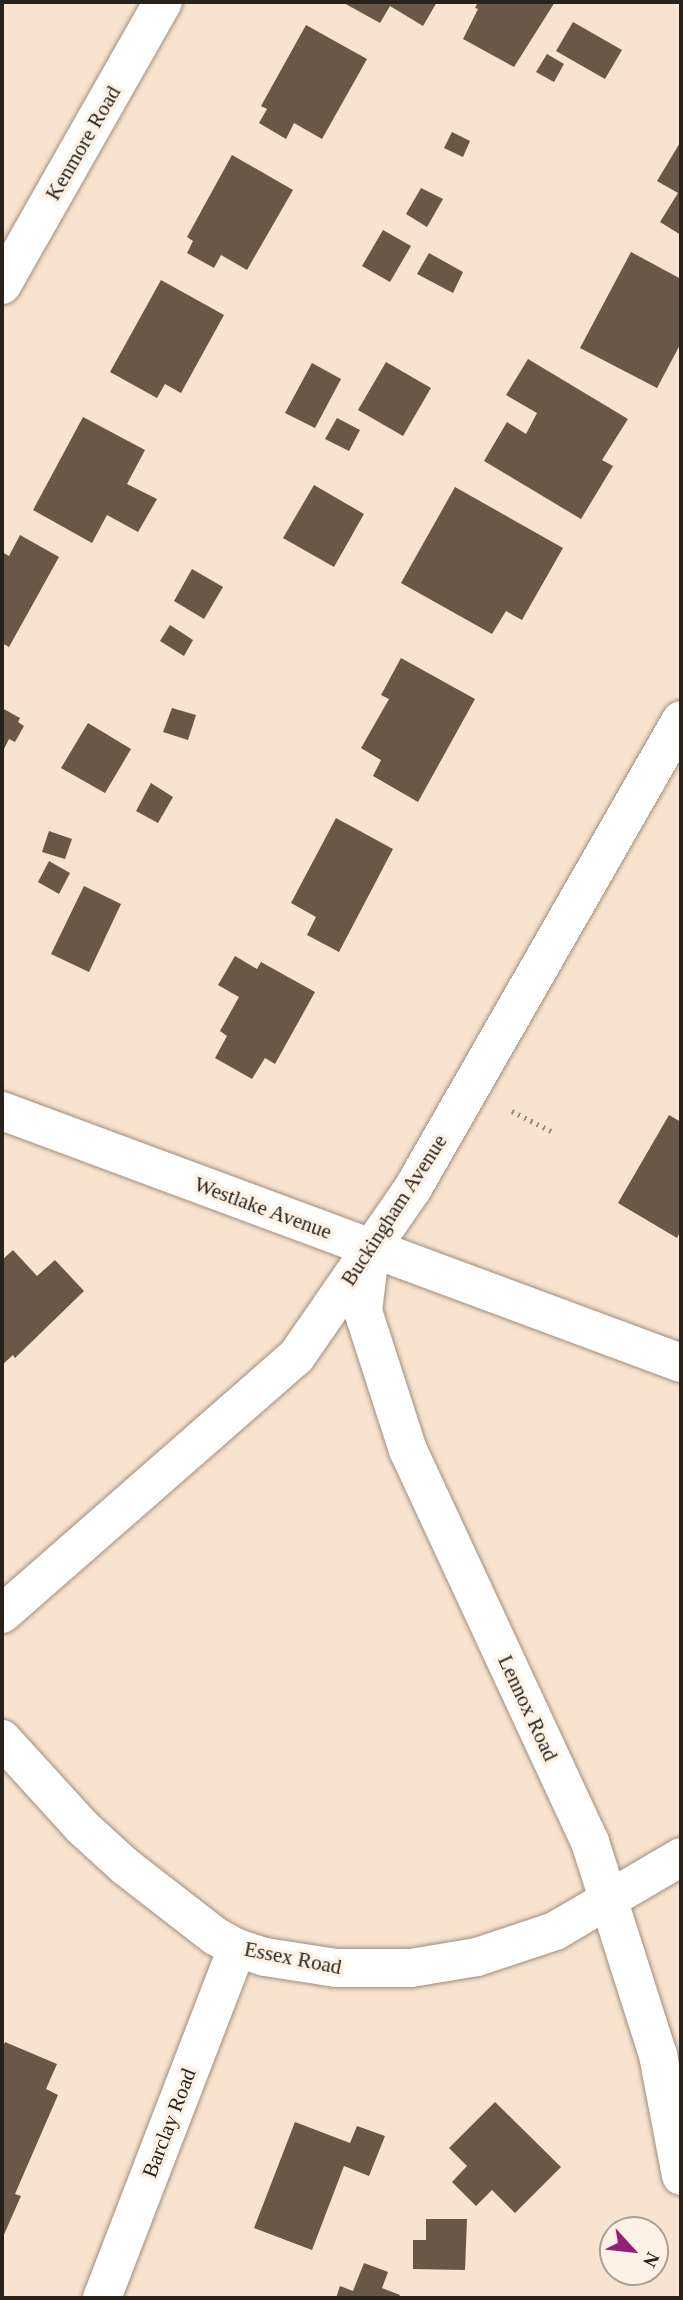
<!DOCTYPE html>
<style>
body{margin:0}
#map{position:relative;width:683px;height:2300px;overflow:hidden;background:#f8e3d0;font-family:"Times New Roman",serif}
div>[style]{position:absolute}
.building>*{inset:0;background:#695747}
.path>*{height:4.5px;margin-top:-2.25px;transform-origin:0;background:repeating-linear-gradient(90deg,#9a8b7d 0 2px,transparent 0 7px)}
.roads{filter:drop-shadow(0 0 2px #a08d7b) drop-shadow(0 0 2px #a08d7b)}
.minor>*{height:38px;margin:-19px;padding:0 19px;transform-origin:19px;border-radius:19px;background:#fff}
span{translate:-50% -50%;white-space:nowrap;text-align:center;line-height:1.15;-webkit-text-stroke:7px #fef2e6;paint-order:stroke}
.street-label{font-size:21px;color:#29221b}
.frame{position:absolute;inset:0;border:4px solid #29221b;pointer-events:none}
.north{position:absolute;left:599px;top:2216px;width:70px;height:70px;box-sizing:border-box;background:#fef2e6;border:2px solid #a99f95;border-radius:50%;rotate:117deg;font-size:19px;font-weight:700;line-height:28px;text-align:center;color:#29221b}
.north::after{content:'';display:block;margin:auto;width:24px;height:32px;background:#971e78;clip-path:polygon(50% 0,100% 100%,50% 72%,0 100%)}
</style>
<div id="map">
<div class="building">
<i style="clip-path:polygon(342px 2px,437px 2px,423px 26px,390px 6px,380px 23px)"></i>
<i style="clip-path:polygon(478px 2px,555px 2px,514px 67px,463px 39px,478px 9px,475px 8px)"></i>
<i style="clip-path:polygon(573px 22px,622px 50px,605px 79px,556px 51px)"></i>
<i style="clip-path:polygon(306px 25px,367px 59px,322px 139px,294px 123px,286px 139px,259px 123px,267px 109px,261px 106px)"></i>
<i style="clip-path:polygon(547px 54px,564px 64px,554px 82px,536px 72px)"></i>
<i style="clip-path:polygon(452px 132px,470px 141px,463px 157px,444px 148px)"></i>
<i style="clip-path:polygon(681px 141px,681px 235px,660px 222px,678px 193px,657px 181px)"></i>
<i style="clip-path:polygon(232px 155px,293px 190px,247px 270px,221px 255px,214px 268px,187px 253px,193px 241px,187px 237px)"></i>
<i style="clip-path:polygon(421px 188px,443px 199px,427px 227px,406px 214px)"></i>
<i style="clip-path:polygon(383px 230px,411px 246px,390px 282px,362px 266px)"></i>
<i style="clip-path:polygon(631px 252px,681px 279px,681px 343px,657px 388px,580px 348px)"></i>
<i style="clip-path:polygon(429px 253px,463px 272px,453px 293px,417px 274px)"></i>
<i style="clip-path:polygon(161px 280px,224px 315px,181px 393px,165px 384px,157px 398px,110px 372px)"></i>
<i style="clip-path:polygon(528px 359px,628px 419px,602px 460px,613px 466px,581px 519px,484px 461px,507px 422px,526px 434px,537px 413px,506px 395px)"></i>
<i style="clip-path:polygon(386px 362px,431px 388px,403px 436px,358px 410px)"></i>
<i style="clip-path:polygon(312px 363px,341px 379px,315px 428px,285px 413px)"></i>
<i style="clip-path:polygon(83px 417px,145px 450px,127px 484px,157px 499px,138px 532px,107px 515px,92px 543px,33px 510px)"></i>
<i style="clip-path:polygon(337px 418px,360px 430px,349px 451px,325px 439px)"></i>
<i style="clip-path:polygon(314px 485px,364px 514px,334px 567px,283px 538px)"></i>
<i style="clip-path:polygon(455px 487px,563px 548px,522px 620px,506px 611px,492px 634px,401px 583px)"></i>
<i style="clip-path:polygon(20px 535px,59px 557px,9px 647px,2px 643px,2px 552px,9px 556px)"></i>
<i style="clip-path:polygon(192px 569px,223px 587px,204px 619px,174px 601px)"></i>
<i style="clip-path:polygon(170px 625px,193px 640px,184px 656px,160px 641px)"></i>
<i style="clip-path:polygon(401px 658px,475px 699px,418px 802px,373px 776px,381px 760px,361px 748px,389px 699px,381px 695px)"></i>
<i style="clip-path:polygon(2px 708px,20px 718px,18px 722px,24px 726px,15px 742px,9px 739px,2px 753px)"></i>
<i style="clip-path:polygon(172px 708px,196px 715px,188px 740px,163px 732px)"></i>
<i style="clip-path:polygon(88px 723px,131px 749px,105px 793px,61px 768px)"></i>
<i style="clip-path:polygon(151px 783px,173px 797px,158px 823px,136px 811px)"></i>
<i style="clip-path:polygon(336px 818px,393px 849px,339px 952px,307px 935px,316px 917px,291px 903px)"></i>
<i style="clip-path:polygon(49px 831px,72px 839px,65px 859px,42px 852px)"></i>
<i style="clip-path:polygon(49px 861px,70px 873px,59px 894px,38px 882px)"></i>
<i style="clip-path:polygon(84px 886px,121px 904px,89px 972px,51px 954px)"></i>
<i style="clip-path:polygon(235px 956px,257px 969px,261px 962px,315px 992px,275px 1064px,265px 1058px,252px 1079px,215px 1058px,227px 1036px,220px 1031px,239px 997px,218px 985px)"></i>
<i style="clip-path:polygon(669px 1115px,681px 1122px,681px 1230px,677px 1238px,618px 1203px)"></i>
<i style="clip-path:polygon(13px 1250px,37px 1276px,55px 1260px,84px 1291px,15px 1358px,13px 1355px,2px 1365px,2px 1260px)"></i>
<i style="clip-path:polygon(5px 2042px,57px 2064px,46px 2089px,58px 2095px,15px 2194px,21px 2196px,2px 2239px,2px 2049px)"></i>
<i style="clip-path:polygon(495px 2102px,561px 2167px,515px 2213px,492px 2190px,476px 2206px,452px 2182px,467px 2166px,449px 2148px)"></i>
<i style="clip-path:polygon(295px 2122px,350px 2143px,357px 2126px,385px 2136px,369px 2176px,344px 2166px,312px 2250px,254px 2228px)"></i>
<i style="clip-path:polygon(426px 2219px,467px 2219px,465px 2270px,413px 2269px,413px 2240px,426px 2240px)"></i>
<i style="clip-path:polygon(364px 2263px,388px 2272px,382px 2288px,400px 2295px,398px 2298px,336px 2298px,340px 2286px,353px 2291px)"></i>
</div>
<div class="path">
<i style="left:512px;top:1111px;width:44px;rotate:27.1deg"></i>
</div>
<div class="roads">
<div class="minor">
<i style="left:2px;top:285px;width:326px;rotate:-60.4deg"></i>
<i style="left:2px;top:1111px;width:724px;rotate:20.36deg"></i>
<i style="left:370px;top:1254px;width:57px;rotate:97deg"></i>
<i style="left:363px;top:1311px;width:146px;rotate:72.1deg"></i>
<i style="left:408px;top:1450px;width:432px;rotate:65.1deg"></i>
<i style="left:590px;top:1842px;width:224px;rotate:72.3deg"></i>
<i style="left:658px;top:2055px;width:123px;rotate:79.2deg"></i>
<i style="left:2px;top:1614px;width:390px;rotate:-41.2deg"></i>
<i style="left:296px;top:1357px;width:206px;rotate:-55.3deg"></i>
<i style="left:413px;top:1188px;width:539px;rotate:-60.2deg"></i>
<i style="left:2px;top:1739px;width:119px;rotate:47.7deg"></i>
<i style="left:82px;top:1827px;width:59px;rotate:42.3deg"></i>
<i style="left:126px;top:1867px;width:113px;rotate:37.8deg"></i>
<i style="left:215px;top:1936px;width:25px;rotate:29deg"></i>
<i style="left:237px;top:1948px;width:29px;rotate:18deg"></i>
<i style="left:265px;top:1957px;width:72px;rotate:8.8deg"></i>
<i style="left:336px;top:1968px;width:75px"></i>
<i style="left:411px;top:1968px;width:67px;rotate:-9.5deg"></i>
<i style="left:477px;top:1957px;width:82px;rotate:-18.4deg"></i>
<i style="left:555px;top:1931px;width:146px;rotate:-30.4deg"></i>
<i style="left:102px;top:2298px;width:375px;rotate:-68.9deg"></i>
</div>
</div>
<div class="street-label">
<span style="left:83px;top:143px;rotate:-60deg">Kenmore Road</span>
<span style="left:263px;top:1208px;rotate:20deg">Westlake Avenue</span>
<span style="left:394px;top:1210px;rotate:-57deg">Buckingham Avenue</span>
<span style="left:528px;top:1708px;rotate:65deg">Lennox Road</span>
<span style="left:293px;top:1958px;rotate:11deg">Essex Road</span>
<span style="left:169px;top:2123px;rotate:-69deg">Barclay Road</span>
</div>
<div class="frame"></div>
<div class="north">N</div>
</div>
